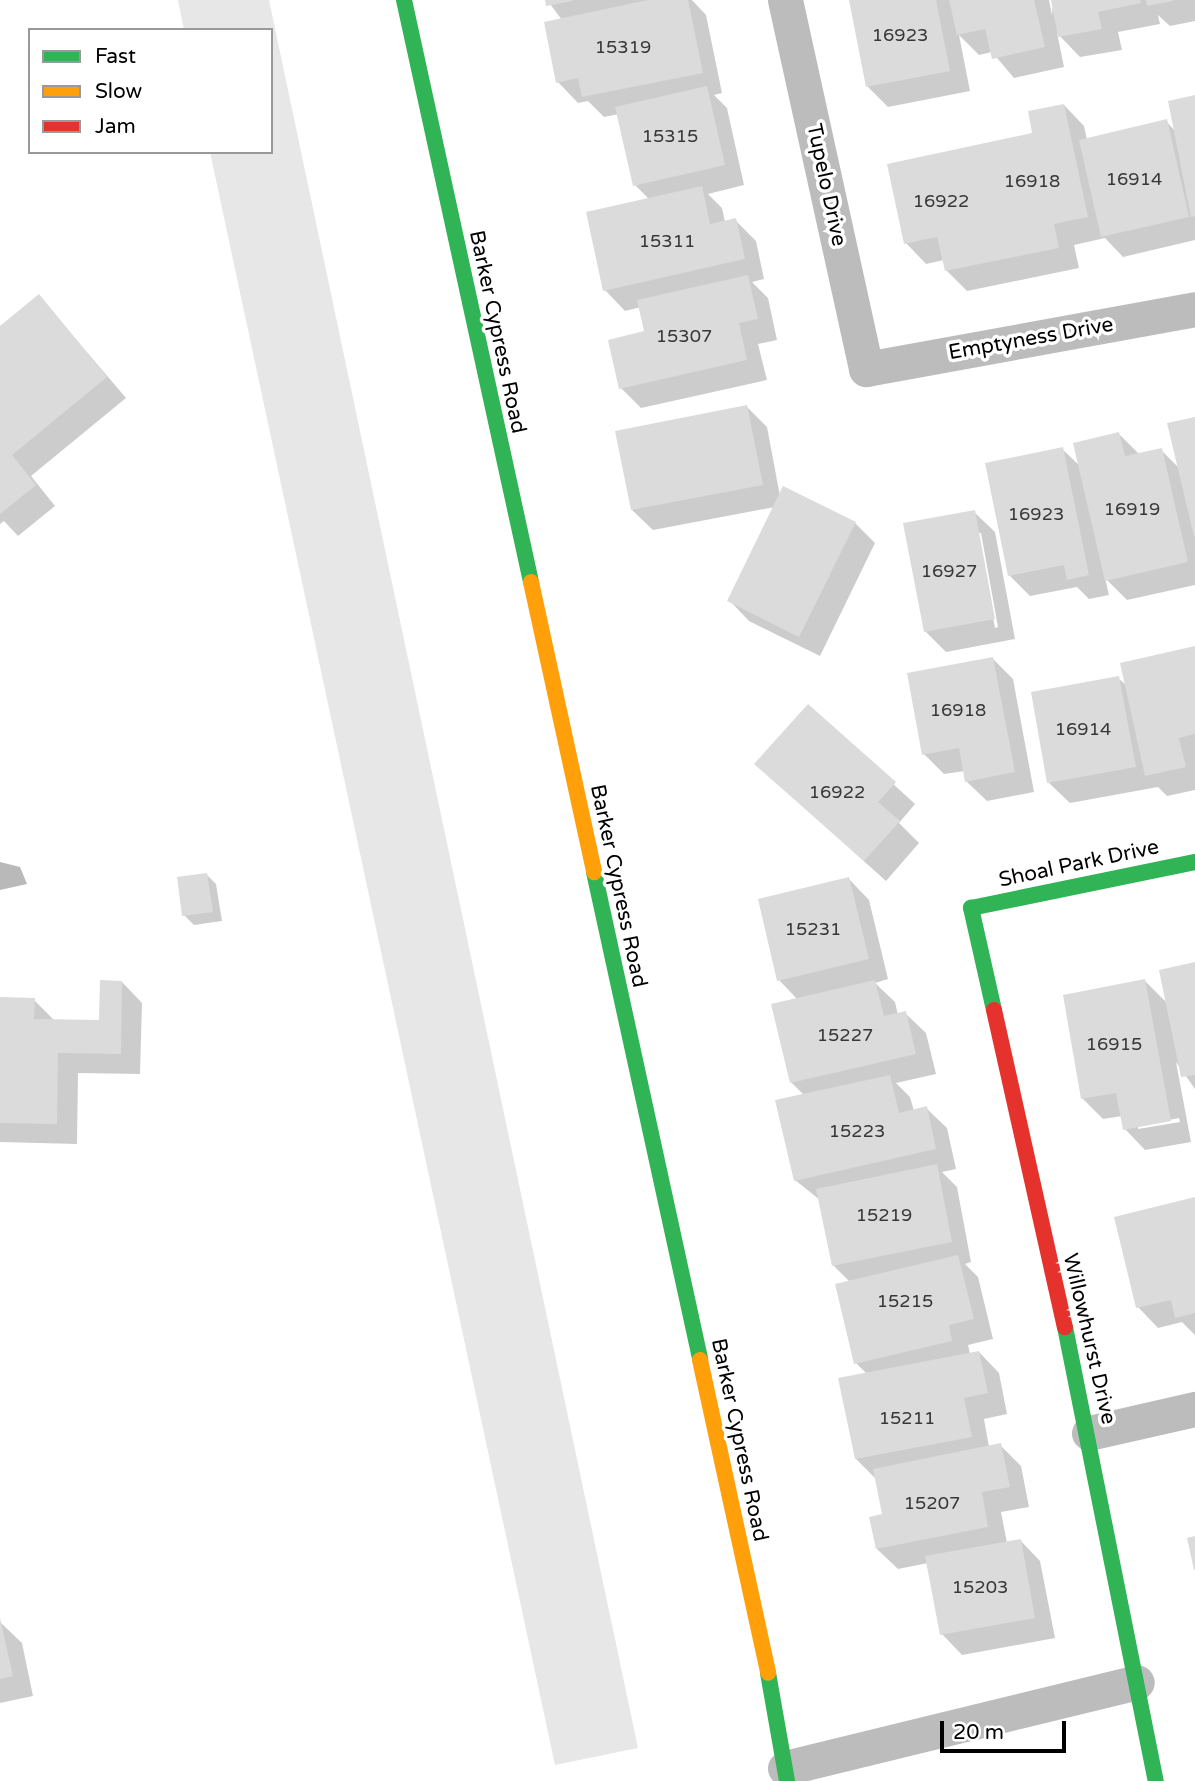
<!DOCTYPE html>
<style>
body{margin:0}
#map{position:relative;width:1195px;height:1781px;overflow:hidden;background:#fff;font-family:"Varela Round",sans-serif}
div>[style]{position:absolute}
.green>*{inset:0;background:#e7e7e7}
.water>*{inset:0;background:#b9b9b9}
.shadow>*{inset:0;background:#0003}
.building>*{inset:0;background:#dbdbdb}
.street>*{height:35px;margin:-17.5px;padding:0 17.5px;transform-origin:17.5px;border-radius:17.5px;background:#bcbcbc}
.fast>*{height:16px;margin:-8px;padding:0 8px;transform-origin:8px;border-radius:8px;background:#30b455}
.slow>*{height:16px;margin:-8px;padding:0 8px;transform-origin:8px;border-radius:8px;background:#ff9f0a}
.jam>*{height:16px;margin:-8px;padding:0 8px;transform-origin:8px;border-radius:8px;background:#e5322d}
span{translate:-50% -50%;white-space:nowrap;text-align:center;line-height:1.15;-webkit-text-stroke:7px #fff;paint-order:stroke}
.number-label{font-size:18px;color:#373737}
.number-label span{-webkit-text-stroke-width:0}
.street-label{font-size:21px;color:#000}
.legend{position:absolute;left:28px;top:28px;width:245px;height:126px;box-sizing:border-box;background:#fff;border:2px solid #999;margin:0;padding:9px 12px;list-style:none;font-size:21px;color:#000}
.legend li{display:flex;align-items:center;gap:14px;height:35px}
.legend b{width:35px;border:2px solid #999}
.scale{position:absolute;left:940px;top:1721px;width:126px;height:32px;box-sizing:border-box;border:4px solid #000;border-top:0;padding-left:9px;font-size:21px;line-height:24px;white-space:nowrap;color:#000;-webkit-text-stroke:5px #fff;paint-order:stroke}
</style>
<div id="map">
<div class="green">
<i style="clip-path:polygon(178px 0,269px 0,638px 1748px,555px 1765px,210px 152px,271px 152px,271px 30px,184px 30px)"></i>
</div>
<div class="water">
<i style="clip-path:polygon(0 862px,20px 867px,27px 884px,0 890px)"></i>
</div>
<div class="shadow">
<i style="clip-path:polygon(547px 0,692px 0,706px 15px,722px 93px,714px 95px,727px 108px,744px 185px,708px 194px,722px 208px,725px 222px,735px 220px,756px 241px,764px 279px,752px 282px,768px 298px,777px 340px,758px 344px,767px 380px,641px 408px,621px 388px,646px 333px,641px 307px,625px 311px,605px 290px,649px 199px,635px 185px,619px 114px,604px 117px,588px 101px,578px 103px,558px 82px,562px 20px)"></i>
<i style="clip-path:polygon(850px 0,1049px 0,1052px 15px,1053px 0,1195px 0,1195px 21px,1170px 26px,1158px 15px,1160px 24px,1118px 32px,1122px 50px,1080px 57px,1057px 33px,1064px 67px,1014px 78px,992px 52px,979px 55px,959px 35px,970px 91px,888px 107px,868px 87px)"></i>
<i style="clip-path:polygon(1195px 97px,1195px 240px,1123px 257px,1105px 238px,1074px 245px,1079px 268px,967px 291px,946px 270px,944px 260px,926px 264px,906px 243px,1064px 105px,1084px 126px,1087px 140px,1166px 121px,1175px 131px)"></i>
<i style="clip-path:polygon(39px 296px,126px 398px,31px 476px,55px 506px,18px 536px,4px 521px,0 524px,0 328px)"></i>
<i style="clip-path:polygon(747px 407px,767px 427px,780px 496px,855px 523px,875px 543px,820px 656px,749px 621px,729px 600px,775px 507px,653px 530px,632px 510px)"></i>
<i style="clip-path:polygon(1195px 418px,1195px 585px,1127px 600px,1105px 578px,1109px 595px,1089px 599px,1077px 587px,1030px 596px,1010px 576px,1062px 449px,1081px 467px,1119px 434px,1140px 455px,1161px 450px,1179px 468px)"></i>
<i style="clip-path:polygon(evenodd,974px 512px,995px 532px,1015px 639px,946px 652px,925px 631px,974px 512px,977px 533px,981px 533px,998px 627px,995px 628px,977px 533px)"></i>
<i style="clip-path:polygon(1195px 648px,1195px 790px,1167px 796px,1158px 787px,1070px 803px,1049px 783px,1118px 678px,1127px 686px)"></i>
<i style="clip-path:polygon(992px 658px,1013px 679px,1034px 792px,987px 801px,966px 781px,965px 771px,944px 774px,924px 754px)"></i>
<i style="clip-path:polygon(808px 706px,915px 804px,899px 823px,919px 843px,886px 881px,756px 764px)"></i>
<i style="clip-path:polygon(206px 874px,216px 884px,222px 921px,194px 925px,184px 915px)"></i>
<i style="clip-path:polygon(849px 879px,869px 900px,888px 979px,875px 983px,895px 1002px,898px 1015px,905px 1013px,926px 1033px,936px 1074px,896px 1083px,910px 1097px,914px 1111px,926px 1108px,947px 1128px,956px 1169px,942px 1172px,957px 1187px,971px 1262px,965px 1264px,978px 1277px,993px 1339px,968px 1345px,970px 1354px,979px 1352px,999px 1373px,1007px 1414px,984px 1419px,989px 1447px,1000px 1445px,1021px 1466px,1029px 1507px,1001px 1512px,1007px 1543px,1020px 1540px,1040px 1561px,1055px 1638px,962px 1655px,942px 1634px,928px 1563px,898px 1569px,877px 1549px,884px 1515px,877px 1480px,856px 1459px,867px 1374px,856px 1363px,850px 1282px,833px 1265px,820px 1200px,795px 1180px,805px 1096px,791px 1082px,798px 1000px,779px 980px)"></i>
<i style="clip-path:polygon(evenodd,1195px 964px,1195px 1089px,1176px 1062px,1191px 1142px,1145px 1150px,1125px 1129px,1122px 1116px,1103px 1119px,1083px 1099px,1145px 981px,1168px 1004px,1195px 964px,1179px 1118px,1180px 1122px,1138px 1129px,1138px 1126px,1179px 1118px)"></i>
<i style="clip-path:polygon(122px 982px,142px 1003px,140px 1074px,78px 1073px,77px 1144px,0 1142px,0 999px,34px 1000px,55px 1021px,101px 1022px)"></i>
<i style="clip-path:polygon(1195px 1199px,1195px 1335px,1182px 1322px,1158px 1328px,1138px 1307px)"></i>
<i style="clip-path:polygon(0 1622px,22px 1643px,33px 1696px,0 1703px)"></i>
</div>
<div class="building">
<i style="clip-path:polygon(545px 0,572px 0,572px 1px,546px 6px)"></i>
<i style="clip-path:polygon(648px 0,688px 0,703px 73px,582px 97px,578px 78px,556px 83px,544px 22px)"></i>
<i style="clip-path:polygon(849px 0,936px 0,950px 71px,866px 87px)"></i>
<i style="clip-path:polygon(949px 0,1034px 0,1045px 47px,992px 59px,985px 29px,957px 35px)"></i>
<i style="clip-path:polygon(1051px 0,1140px 0,1141px 3px,1098px 12px,1102px 29px,1058px 37px)"></i>
<i style="clip-path:polygon(1146px 0,1173px 0,1173px 1px,1147px 6px)"></i>
<i style="clip-path:polygon(707px 86px,725px 165px,633px 186px,615px 107px)"></i>
<i style="clip-path:polygon(1195px 95px,1195px 216px,1191px 217px,1168px 101px)"></i>
<i style="clip-path:polygon(1064px 104px,1088px 217px,1054px 224px,1059px 248px,945px 271px,937px 237px,904px 244px,887px 164px,1032px 133px,1028px 111px)"></i>
<i style="clip-path:polygon(1167px 119px,1189px 217px,1101px 237px,1079px 140px)"></i>
<i style="clip-path:polygon(702px 186px,710px 224px,736px 218px,745px 259px,603px 291px,586px 212px)"></i>
<i style="clip-path:polygon(748px 275px,758px 319px,739px 323px,747px 360px,619px 389px,608px 340px,644px 331px,637px 300px)"></i>
<i style="clip-path:polygon(39px 294px,107px 377px,12px 455px,36px 485px,0 514px,0 326px)"></i>
<i style="clip-path:polygon(747px 405px,763px 485px,631px 510px,615px 431px)"></i>
<i style="clip-path:polygon(1195px 417px,1195px 536px,1194px 536px,1167px 423px)"></i>
<i style="clip-path:polygon(1119px 432px,1125px 456px,1162px 448px,1188px 562px,1105px 581px,1073px 443px)"></i>
<i style="clip-path:polygon(1063px 447px,1089px 575px,1067px 580px,1064px 565px,1008px 576px,985px 463px)"></i>
<i style="clip-path:polygon(783px 486px,856px 522px,799px 637px,727px 601px)"></i>
<i style="clip-path:polygon(975px 510px,995px 619px,924px 632px,903px 523px)"></i>
<i style="clip-path:polygon(1195px 646px,1195px 734px,1179px 738px,1186px 767px,1145px 776px,1120px 663px)"></i>
<i style="clip-path:polygon(993px 657px,1015px 772px,965px 782px,959px 748px,922px 755px,907px 673px)"></i>
<i style="clip-path:polygon(1119px 676px,1136px 767px,1047px 783px,1031px 692px)"></i>
<i style="clip-path:polygon(808px 704px,896px 782px,878px 802px,900px 821px,864px 861px,754px 764px)"></i>
<i style="clip-path:polygon(207px 873px,213px 912px,182px 916px,177px 877px)"></i>
<i style="clip-path:polygon(849px 877px,869px 959px,777px 981px,758px 899px)"></i>
<i style="clip-path:polygon(1195px 962px,1195px 1075px,1181px 1077px,1159px 970px)"></i>
<i style="clip-path:polygon(1145px 979px,1171px 1121px,1123px 1130px,1116px 1093px,1081px 1099px,1063px 995px)"></i>
<i style="clip-path:polygon(100px 980px,122px 981px,121px 1054px,58px 1053px,57px 1124px,0 1123px,0 997px,35px 998px,34px 1019px,99px 1020px)"></i>
<i style="clip-path:polygon(875px 980px,884px 1016px,906px 1011px,916px 1054px,790px 1083px,771px 1004px)"></i>
<i style="clip-path:polygon(890px 1075px,899px 1113px,927px 1106px,936px 1149px,794px 1181px,775px 1100px)"></i>
<i style="clip-path:polygon(937px 1164px,952px 1242px,832px 1266px,816px 1189px)"></i>
<i style="clip-path:polygon(1195px 1197px,1195px 1313px,1175px 1318px,1171px 1300px,1136px 1308px,1114px 1217px)"></i>
<i style="clip-path:polygon(958px 1255px,974px 1319px,949px 1325px,952px 1341px,854px 1364px,835px 1284px)"></i>
<i style="clip-path:polygon(979px 1351px,988px 1393px,964px 1398px,972px 1437px,855px 1459px,838px 1378px)"></i>
<i style="clip-path:polygon(1001px 1443px,1010px 1487px,982px 1492px,988px 1527px,876px 1549px,869px 1517px,882px 1514px,873px 1469px)"></i>
<i style="clip-path:polygon(1195px 1536px,1195px 1570px,1194px 1570px,1187px 1538px)"></i>
<i style="clip-path:polygon(1021px 1539px,1035px 1618px,940px 1635px,925px 1556px)"></i>
<i style="clip-path:polygon(0 1618px,13px 1676px,0 1679px)"></i>
</div>
<div class="street">
<i style="left:785px;top:0;width:378px;rotate:77.6deg"></i>
<i style="left:866px;top:369px;width:334px;rotate:-10.3deg"></i>
<i style="left:1089px;top:1433px;width:109px;rotate:-12.8deg"></i>
<i style="left:785px;top:1768px;width:362px;rotate:-13.7deg"></i>
</div>
<div class="fast">
<i style="left:404px;top:0;width:596px;rotate:77.69deg"></i>
<i style="left:594px;top:872px;width:499px;rotate:77.7deg"></i>
<i style="left:994px;top:1010px;width:105px;rotate:-102.7deg"></i>
<i style="left:971px;top:908px;width:229px;rotate:-11.6deg"></i>
<i style="left:1065px;top:1327px;width:463px;rotate:78.7deg"></i>
<i style="left:768px;top:1673px;width:110px;rotate:80deg"></i>
</div>
<div class="slow">
<i style="left:531px;top:582px;width:297px;rotate:77.7deg"></i>
<i style="left:700px;top:1360px;width:320px;rotate:77.7deg"></i>
</div>
<div class="jam">
<i style="left:994px;top:1010px;width:325px;rotate:77.4deg"></i>
</div>
<div class="number-label">
<span style="left:900px;top:35px">16923</span>
<span style="left:623px;top:47px">15319</span>
<span style="left:670px;top:136px">15315</span>
<span style="left:1134px;top:179px">16914</span>
<span style="left:1032px;top:181px">16918</span>
<span style="left:941px;top:201px">16922</span>
<span style="left:667px;top:241px">15311</span>
<span style="left:684px;top:336px">15307</span>
<span style="left:1132px;top:509px">16919</span>
<span style="left:1036px;top:514px">16923</span>
<span style="left:949px;top:571px">16927</span>
<span style="left:958px;top:710px">16918</span>
<span style="left:1083px;top:729px">16914</span>
<span style="left:837px;top:792px">16922</span>
<span style="left:813px;top:929px">15231</span>
<span style="left:845px;top:1035px">15227</span>
<span style="left:1114px;top:1044px">16915</span>
<span style="left:857px;top:1131px">15223</span>
<span style="left:884px;top:1215px">15219</span>
<span style="left:905px;top:1301px">15215</span>
<span style="left:907px;top:1418px">15211</span>
<span style="left:932px;top:1503px">15207</span>
<span style="left:980px;top:1587px">15203</span>
</div>
<div class="street-label">
<span style="left:826px;top:185px;rotate:78deg">Tupelo Drive</span>
<span style="left:497px;top:332px;rotate:78deg">Barker Cypress Road</span>
<span style="left:1031px;top:339px;rotate:-10deg">Emptyness Drive</span>
<span style="left:1079px;top:864px;rotate:-12deg">Shoal Park Drive</span>
<span style="left:618px;top:886px;rotate:78deg">Barker Cypress Road</span>
<span style="left:1089px;top:1339px;rotate:77deg">Willowhurst Drive</span>
<span style="left:739px;top:1440px;rotate:78deg">Barker Cypress Road</span>
</div>
<ul class="legend">
<li><b style="height:9px;background:#30b455"></b>Fast</li>
<li><b style="height:9px;background:#ff9f0a"></b>Slow</li>
<li><b style="height:9px;background:#e5322d"></b>Jam</li>
</ul>
<div class="scale">20 m</div>
</div>
